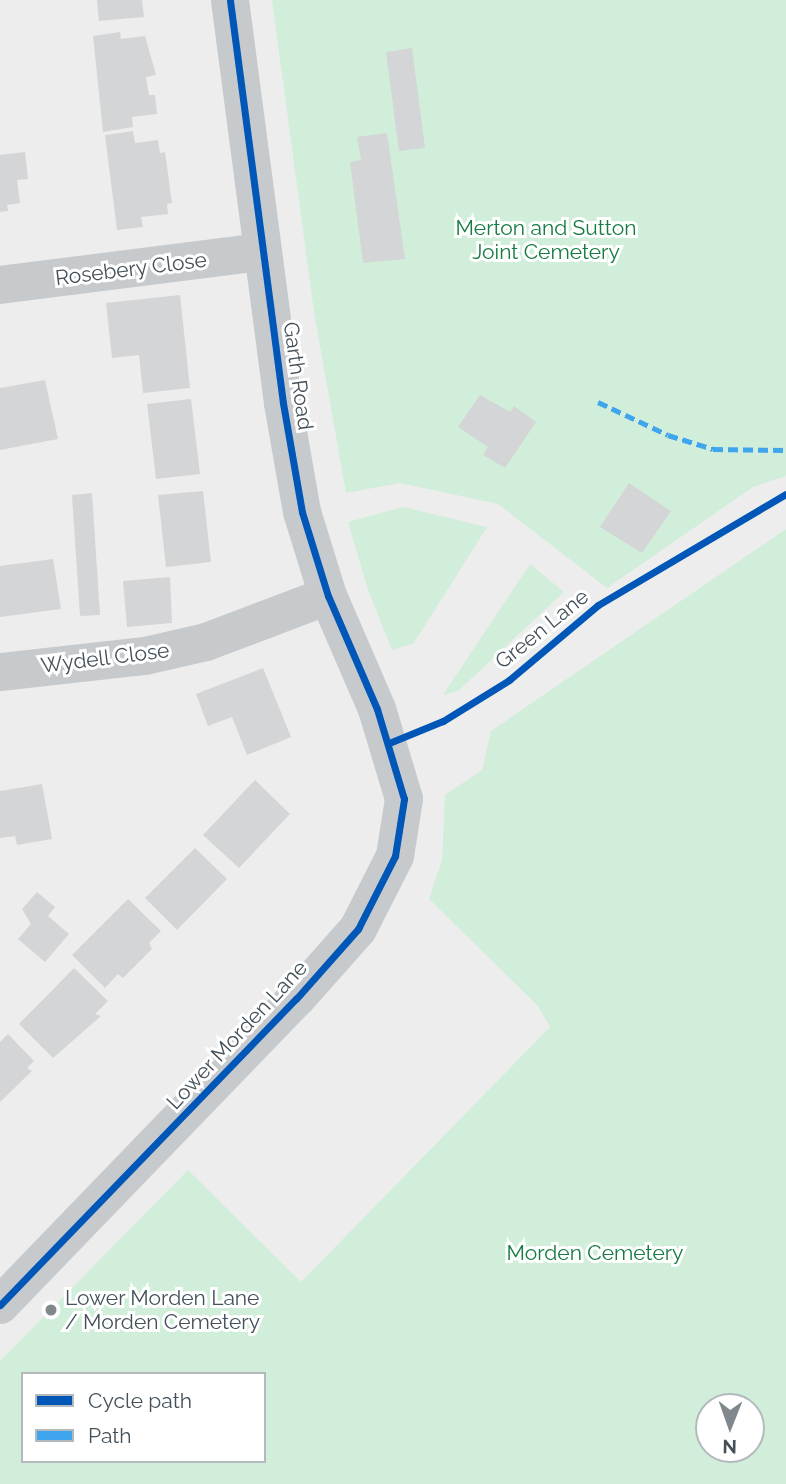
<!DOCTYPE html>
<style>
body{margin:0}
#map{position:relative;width:786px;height:1484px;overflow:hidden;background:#eeeded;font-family:Raleway,sans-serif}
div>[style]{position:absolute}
.green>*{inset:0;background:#d0eeda}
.building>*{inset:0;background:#d4d5d6}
.minor>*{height:38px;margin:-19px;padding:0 19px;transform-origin:19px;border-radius:19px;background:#c7cacc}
.tertiary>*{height:38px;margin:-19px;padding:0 19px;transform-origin:19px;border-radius:19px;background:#c7cacc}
.quiet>*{height:5px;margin-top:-2.5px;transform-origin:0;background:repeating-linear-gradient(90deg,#3fa5ed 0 10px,transparent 0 15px)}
.cycleway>*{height:7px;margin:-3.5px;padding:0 3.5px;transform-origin:3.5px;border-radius:3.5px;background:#0057b8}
.dots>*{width:19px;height:19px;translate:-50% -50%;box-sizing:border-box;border:4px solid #fff;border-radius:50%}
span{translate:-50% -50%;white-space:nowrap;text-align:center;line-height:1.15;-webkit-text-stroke:6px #fff;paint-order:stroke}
.park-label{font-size:21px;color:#157b41}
.street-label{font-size:21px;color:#44515a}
.poi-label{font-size:21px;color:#44515a}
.left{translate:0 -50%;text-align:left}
.legend{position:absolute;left:21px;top:1372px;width:245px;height:91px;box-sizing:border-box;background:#fff;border:2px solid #b4b9bd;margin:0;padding:9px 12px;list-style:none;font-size:21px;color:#44515a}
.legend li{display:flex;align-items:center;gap:14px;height:35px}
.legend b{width:35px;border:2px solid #b4b9bd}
.north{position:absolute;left:695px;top:1393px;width:70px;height:70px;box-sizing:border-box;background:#fff;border:2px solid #b4b9bd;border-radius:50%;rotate:181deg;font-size:19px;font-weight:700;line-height:28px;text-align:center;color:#44515a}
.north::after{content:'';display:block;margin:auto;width:24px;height:32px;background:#80888d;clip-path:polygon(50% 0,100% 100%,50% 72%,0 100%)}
</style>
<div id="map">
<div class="green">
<i style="clip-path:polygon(272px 0,786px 0,786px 476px,753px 487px,607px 588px,498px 504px,400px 483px,346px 493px,314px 312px)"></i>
<i style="clip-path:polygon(403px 507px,487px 527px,414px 643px,392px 650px,368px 590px,348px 522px)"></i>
<i style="clip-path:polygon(evenodd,786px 529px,786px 1484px,0 1484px,0 1361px,188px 1170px,301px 1282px,550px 1027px,538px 1006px,429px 899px,442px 860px,445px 795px,482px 770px,491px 731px,786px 529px,23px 1374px,264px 1374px,264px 1461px,23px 1461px,23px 1374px,786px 529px,709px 1407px,751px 1407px,751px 1449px,709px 1449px,709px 1407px)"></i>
<i style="clip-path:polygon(530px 564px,564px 592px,458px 691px,443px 695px)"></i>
</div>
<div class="building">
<i style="clip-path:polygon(97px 0,142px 0,144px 17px,99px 21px)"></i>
<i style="clip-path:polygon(120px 32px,121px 39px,145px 36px,156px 75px,146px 77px,149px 95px,155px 95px,157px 114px,132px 117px,133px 127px,103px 132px,93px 36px)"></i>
<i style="clip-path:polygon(412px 48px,425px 148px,399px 151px,386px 52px)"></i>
<i style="clip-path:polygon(133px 131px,135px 143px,158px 140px,160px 153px,165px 152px,172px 203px,167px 204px,168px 214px,141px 217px,143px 227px,117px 230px,105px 135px)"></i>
<i style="clip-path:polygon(387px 133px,405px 259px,363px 263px,350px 162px,361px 160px,357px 137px)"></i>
<i style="clip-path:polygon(25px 152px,28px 179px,17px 180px,20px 203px,7px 205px,8px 211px,0 212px,0 155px)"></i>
<i style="clip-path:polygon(180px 295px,190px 388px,143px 393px,139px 355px,112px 358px,106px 303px)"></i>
<i style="clip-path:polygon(45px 380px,58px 439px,0 450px,0 388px)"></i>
<i style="clip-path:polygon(480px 395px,510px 412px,514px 406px,536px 422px,505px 468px,483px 455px,488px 447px,458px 427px)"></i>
<i style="clip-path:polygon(191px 399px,200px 474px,156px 479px,147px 404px)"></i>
<i style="clip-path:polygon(629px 483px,671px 511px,642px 553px,600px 527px)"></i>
<i style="clip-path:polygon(203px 491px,211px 562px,166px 567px,158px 495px)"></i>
<i style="clip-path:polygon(92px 493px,100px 615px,80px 616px,72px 495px)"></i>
<i style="clip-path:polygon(53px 559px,61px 609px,0 617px,0 566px)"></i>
<i style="clip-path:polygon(170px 577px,172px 623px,127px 627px,123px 581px)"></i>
<i style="clip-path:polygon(263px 668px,291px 737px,247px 755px,232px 717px,208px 726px,196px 694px)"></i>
<i style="clip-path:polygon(255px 780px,290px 814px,239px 868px,203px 835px)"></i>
<i style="clip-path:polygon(42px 784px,52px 839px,17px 845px,15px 836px,0 838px,0 791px)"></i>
<i style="clip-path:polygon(195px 848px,227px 879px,177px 930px,145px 898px)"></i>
<i style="clip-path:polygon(37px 892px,55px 907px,48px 916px,69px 934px,45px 962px,18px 939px,31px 924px,22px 909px)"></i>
<i style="clip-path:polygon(128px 899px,161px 931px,149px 943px,152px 949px,123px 978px,118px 974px,105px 988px,72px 955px)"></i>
<i style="clip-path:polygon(74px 968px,108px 1001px,95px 1014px,101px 1016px,53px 1058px,19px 1024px)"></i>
<i style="clip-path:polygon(8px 1034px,34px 1061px,27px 1068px,32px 1071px,0 1102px,0 1042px)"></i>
</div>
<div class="minor">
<i style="left:0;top:285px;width:265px;rotate:-7.2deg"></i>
<i style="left:0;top:672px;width:146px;rotate:-6.3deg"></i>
<i style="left:145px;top:656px;width:63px;rotate:-12.9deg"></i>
<i style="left:206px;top:642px;width:130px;rotate:-20.7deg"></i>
</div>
<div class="tertiary">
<i style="left:0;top:1305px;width:426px;rotate:-46deg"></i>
<i style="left:296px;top:999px;width:94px;rotate:-48.5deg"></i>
<i style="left:358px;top:929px;width:82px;rotate:-63.1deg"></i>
<i style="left:395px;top:856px;width:58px;rotate:-81deg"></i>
<i style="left:404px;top:799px;width:94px;rotate:-106.7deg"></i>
<i style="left:377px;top:709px;width:123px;rotate:-113.4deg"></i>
<i style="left:328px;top:596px;width:88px;rotate:-107.2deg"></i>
<i style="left:302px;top:512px;width:111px;rotate:-99.9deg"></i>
<i style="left:283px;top:403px;width:406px;rotate:-97.5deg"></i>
</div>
<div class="quiet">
<i style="left:598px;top:402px;width:77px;rotate:25.2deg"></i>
<i style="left:668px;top:435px;width:47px;rotate:17.3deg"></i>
<i style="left:713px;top:449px;width:73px;rotate:0.8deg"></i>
</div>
<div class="cycleway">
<i style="left:389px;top:743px;width:58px;rotate:-22.2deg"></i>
<i style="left:443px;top:721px;width:78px;rotate:-31.8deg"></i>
<i style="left:509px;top:680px;width:116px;rotate:-40.1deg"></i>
<i style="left:598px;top:605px;width:218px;rotate:-30.6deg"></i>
<i style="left:0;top:1305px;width:426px;rotate:-46deg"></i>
<i style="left:296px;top:999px;width:94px;rotate:-48.5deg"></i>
<i style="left:358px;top:929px;width:82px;rotate:-63.1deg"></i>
<i style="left:395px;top:856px;width:58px;rotate:-81deg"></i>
<i style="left:404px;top:799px;width:94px;rotate:-106.7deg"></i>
<i style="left:377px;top:709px;width:123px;rotate:-113.4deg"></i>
<i style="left:328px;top:596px;width:88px;rotate:-107.2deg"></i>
<i style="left:302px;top:512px;width:111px;rotate:-99.9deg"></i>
<i style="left:283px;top:403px;width:406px;rotate:-97.5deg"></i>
</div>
<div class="dots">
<i style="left:51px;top:1310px;background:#80888d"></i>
</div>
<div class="park-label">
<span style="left:546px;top:240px">Merton and Sutton<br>Joint Cemetery</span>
<span style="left:595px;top:1253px">Morden Cemetery</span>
</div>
<div class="street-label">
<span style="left:131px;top:269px;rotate:-7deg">Rosebery Close</span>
<span style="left:298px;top:376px;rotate:82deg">Garth Road</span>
<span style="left:542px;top:629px;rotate:-39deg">Green Lane</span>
<span style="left:105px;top:658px;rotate:-7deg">Wydell Close</span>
<span style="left:237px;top:1035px;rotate:-47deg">Lower Morden Lane</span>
</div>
<div class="poi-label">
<span class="left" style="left:65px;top:1310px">Lower Morden Lane<br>/ Morden Cemetery</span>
</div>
<ul class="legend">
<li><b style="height:9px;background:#0057b8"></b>Cycle path</li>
<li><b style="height:9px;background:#3fa5ed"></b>Path</li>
</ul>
<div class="north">N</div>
</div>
